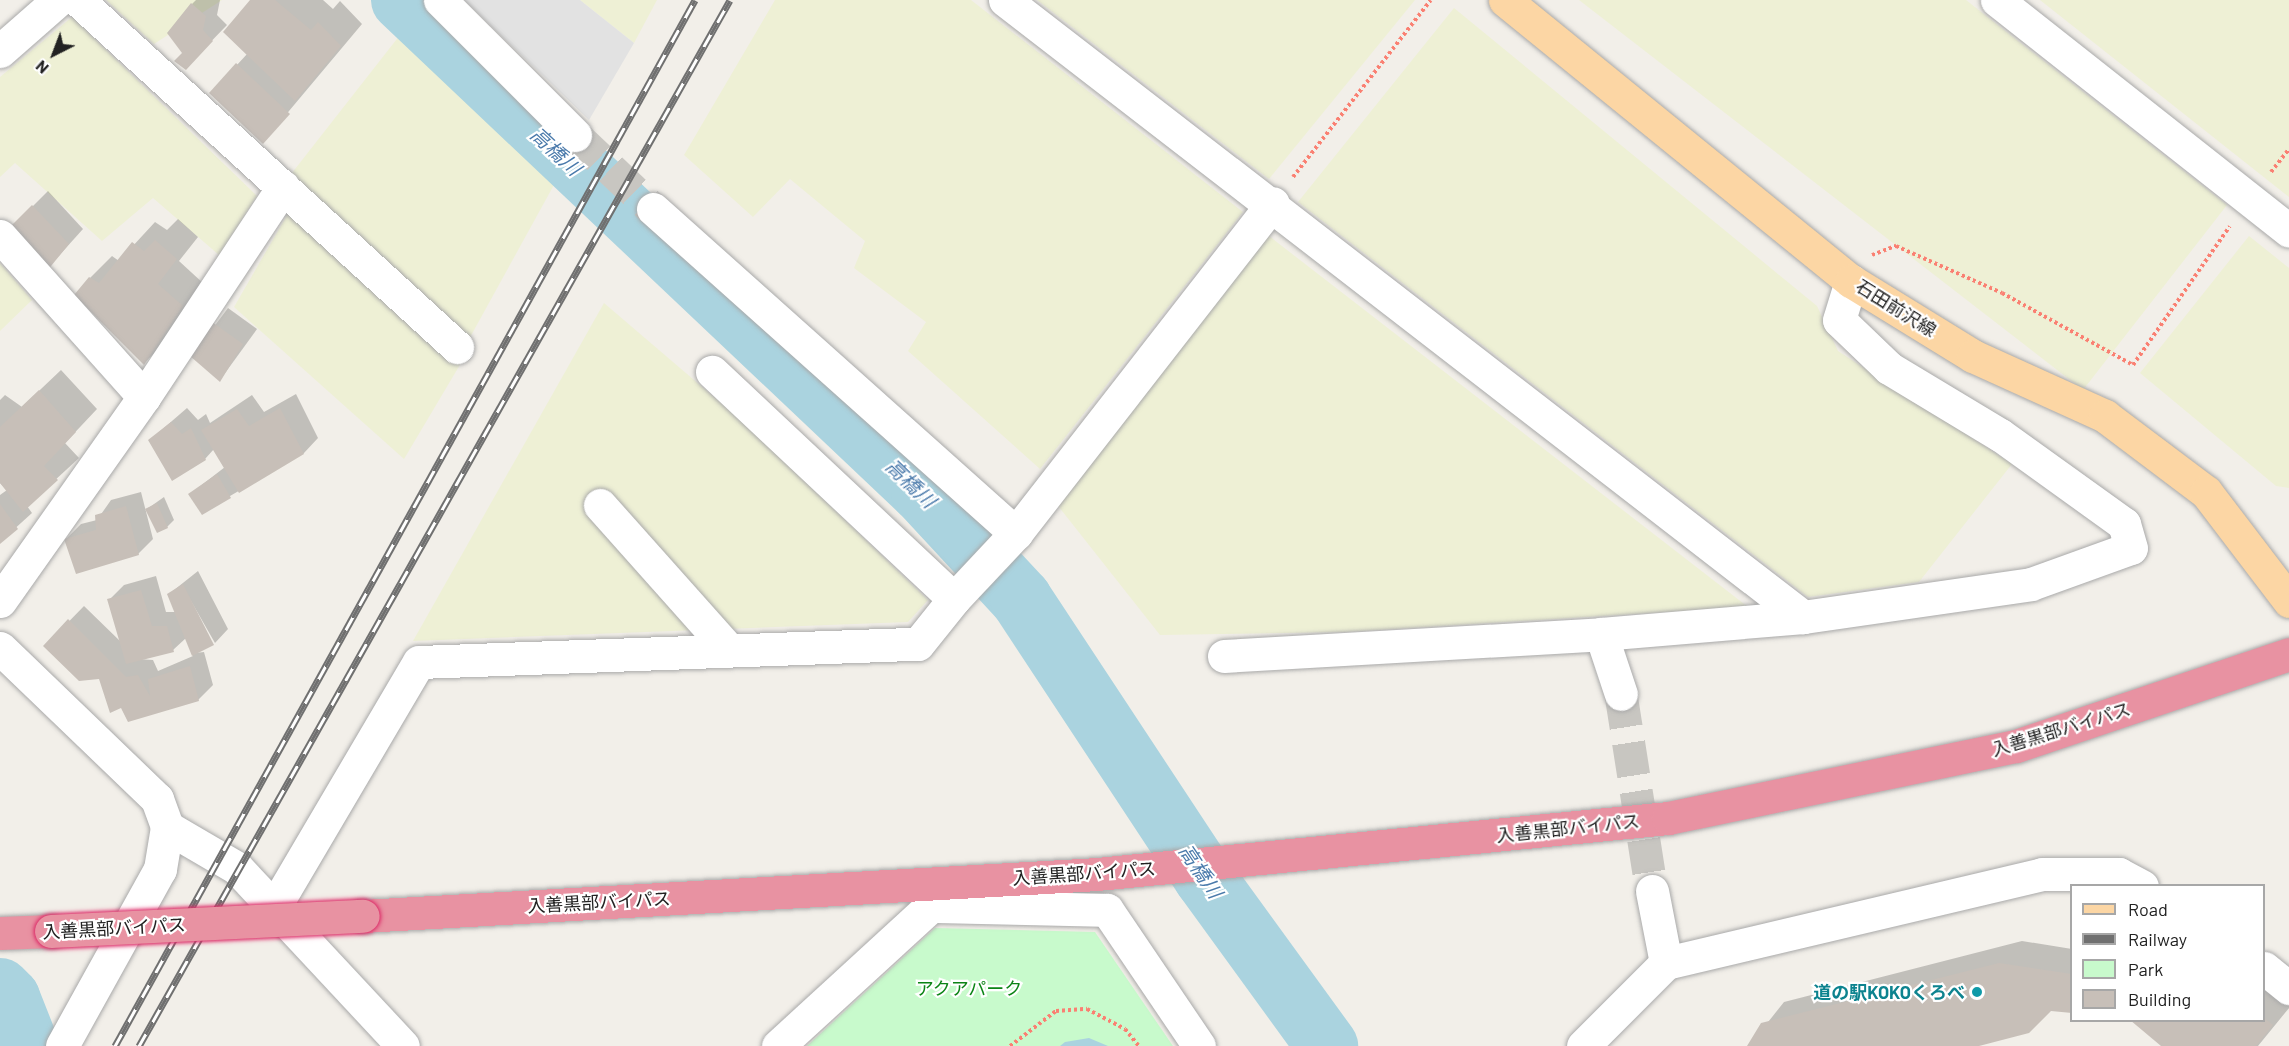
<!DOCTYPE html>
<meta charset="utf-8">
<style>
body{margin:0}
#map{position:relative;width:2289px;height:1046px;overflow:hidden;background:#f2efe9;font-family:Barlow,"Noto Sans JP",sans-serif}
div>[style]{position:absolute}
.farmland>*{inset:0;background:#eef0d5}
.park>*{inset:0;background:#c8facc}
.parking>*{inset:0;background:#e2e2e2}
.water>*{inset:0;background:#aad3df}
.shadow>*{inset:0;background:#0003}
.river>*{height:62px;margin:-31px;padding:0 31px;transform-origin:31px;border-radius:31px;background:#aad3df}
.building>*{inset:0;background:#c7bfb8}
.minor-tunnel>*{height:33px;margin-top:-16.5px;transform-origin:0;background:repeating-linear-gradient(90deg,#c8c6c1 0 33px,transparent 0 49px)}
.path>*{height:4px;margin-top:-2px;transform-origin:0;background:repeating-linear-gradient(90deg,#fa8072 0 3px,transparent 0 6px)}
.roads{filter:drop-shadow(0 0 2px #a9a9a9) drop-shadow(0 0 2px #a9a9a9)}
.minor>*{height:33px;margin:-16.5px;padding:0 16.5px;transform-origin:16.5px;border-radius:16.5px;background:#fff}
.major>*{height:33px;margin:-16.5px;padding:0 16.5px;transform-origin:16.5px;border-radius:16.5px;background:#fcd6a4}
.highway>*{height:33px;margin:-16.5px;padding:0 16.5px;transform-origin:16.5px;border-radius:16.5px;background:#e892a2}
.rail>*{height:7px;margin-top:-3.5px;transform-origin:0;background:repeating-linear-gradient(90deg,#fff 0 14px,#707070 0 28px);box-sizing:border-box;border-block:2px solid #707070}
.bridges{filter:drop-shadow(0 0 2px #dc2a67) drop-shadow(0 0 2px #dc2a67)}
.highway-bridge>*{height:33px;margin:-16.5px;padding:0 16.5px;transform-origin:16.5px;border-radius:16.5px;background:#e892a2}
.dots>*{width:16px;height:16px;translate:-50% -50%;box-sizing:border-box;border:3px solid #fff;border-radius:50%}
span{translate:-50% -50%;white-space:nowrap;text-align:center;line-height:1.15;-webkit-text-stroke:4.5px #fff;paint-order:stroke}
.street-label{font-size:18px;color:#222}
.park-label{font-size:18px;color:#0c8416}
.culture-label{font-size:18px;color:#0d838f;font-weight:700}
.right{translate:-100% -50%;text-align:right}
.water-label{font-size:20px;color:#4a7aab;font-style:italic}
.legend{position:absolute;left:2070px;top:884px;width:195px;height:138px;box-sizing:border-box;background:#fff;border:2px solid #a7a7a7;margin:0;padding:8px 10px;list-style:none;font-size:18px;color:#222}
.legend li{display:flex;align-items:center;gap:12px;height:30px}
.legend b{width:30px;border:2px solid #a7a7a7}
.north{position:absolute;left:24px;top:24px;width:60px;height:60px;-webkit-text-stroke:4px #fff;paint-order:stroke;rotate:222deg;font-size:16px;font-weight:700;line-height:24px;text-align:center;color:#222}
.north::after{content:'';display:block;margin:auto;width:21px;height:27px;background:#222;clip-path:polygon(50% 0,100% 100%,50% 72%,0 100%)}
</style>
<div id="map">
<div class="farmland">
<i style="clip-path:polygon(106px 0,222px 0,154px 44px)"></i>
<i style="clip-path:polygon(580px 0,657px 0,634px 43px)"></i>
<i style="clip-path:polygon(775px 0,971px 0,1243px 212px,1040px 469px,908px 351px,926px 322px,854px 268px,865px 241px,790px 179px,753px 217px,684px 155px)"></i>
<i style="clip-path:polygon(1037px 0,1415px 0,1269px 179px)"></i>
<i style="clip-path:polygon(1579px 0,1966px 0,2227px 205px,2083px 390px)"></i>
<i style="clip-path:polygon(2040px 0,2289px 0,2289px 197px)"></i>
<i style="clip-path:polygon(1454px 8px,1817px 306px,1838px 351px,2012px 464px,1919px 582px,1808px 597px,1298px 202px)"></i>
<i style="clip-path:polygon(72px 17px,257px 196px,219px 255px,153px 198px,102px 241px,15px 163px,0 177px,0 77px)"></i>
<i style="clip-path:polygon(400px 35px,555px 183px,468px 341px,288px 178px)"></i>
<i style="clip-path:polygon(290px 210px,461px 363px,404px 459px,234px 307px)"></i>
<i style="clip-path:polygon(1269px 236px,1748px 607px,1346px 632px,1160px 635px,1055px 502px)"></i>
<i style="clip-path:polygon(2249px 236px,2289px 268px,2289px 488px,2276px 486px,2140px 373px)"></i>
<i style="clip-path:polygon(0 263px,32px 300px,0 331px)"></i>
<i style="clip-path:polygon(604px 303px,742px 421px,928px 600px,908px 622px,413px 641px)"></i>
</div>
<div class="park">
<i style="clip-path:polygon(935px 928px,1095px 932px,1173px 1046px,807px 1046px)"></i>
</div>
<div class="parking">
<i style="clip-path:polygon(464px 0,580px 0,634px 43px,589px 120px)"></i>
</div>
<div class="water">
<i style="clip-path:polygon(1089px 1038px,1108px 1046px,1060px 1046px,1065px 1042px)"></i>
</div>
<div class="shadow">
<i style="clip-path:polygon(196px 0,220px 0,217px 15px,227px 25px,200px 53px,192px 4px)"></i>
<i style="clip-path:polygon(252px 0,323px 0,333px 9px,340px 1px,362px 24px,263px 142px,211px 93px,248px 53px)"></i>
<i style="clip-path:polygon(48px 191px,83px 229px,47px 269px,11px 228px)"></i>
<i style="clip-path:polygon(178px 219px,198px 237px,179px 261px,204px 284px,166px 342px,144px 363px,90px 278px,112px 256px,119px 261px,155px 222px,167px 230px)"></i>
<i style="clip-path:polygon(228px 308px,257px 329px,220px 380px,192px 356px)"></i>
<i style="clip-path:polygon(61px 370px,97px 409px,65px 443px,79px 458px,27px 506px,32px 513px,0 542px,0 495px,7px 490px,0 483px,0 400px,5px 395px,22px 407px)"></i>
<i style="clip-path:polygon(296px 394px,318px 438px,304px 453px,230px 496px,190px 494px,225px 467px,214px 449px,205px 459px,150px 440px,187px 408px,198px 420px,206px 414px,210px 423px,252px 395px,264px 412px)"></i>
<i style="clip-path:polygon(141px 492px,153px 539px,138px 554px,66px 539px,81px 524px,97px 520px,111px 500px)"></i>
<i style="clip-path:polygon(164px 497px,174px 520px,167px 527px,147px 509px)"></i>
<i style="clip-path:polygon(evenodd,198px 571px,228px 629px,215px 643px,191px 601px,195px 653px,204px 652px,213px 685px,198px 700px,122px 706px,100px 678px,45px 646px,84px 606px,121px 642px,109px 600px,124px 585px,156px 576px,166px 612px,176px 612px,169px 594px,198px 571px,186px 638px,193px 656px,158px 671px,153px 660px,138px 659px,173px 650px,186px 638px)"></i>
<i style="clip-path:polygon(2022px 941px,2072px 949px,2072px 1012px,2051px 1009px,1974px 1046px,1749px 1046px,1784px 1002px)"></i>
<i style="clip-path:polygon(2264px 978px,2289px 999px,2289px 1008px,2258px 1046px,2163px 1046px,2264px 1020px)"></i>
</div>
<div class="river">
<i style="left:402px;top:0;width:716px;rotate:43.42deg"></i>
<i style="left:922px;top:492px;width:146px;rotate:47.2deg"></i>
<i style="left:1021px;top:599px;width:334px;rotate:56.6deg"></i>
<i style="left:1205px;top:878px;width:208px;rotate:54deg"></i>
<i style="left:0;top:989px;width:13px;rotate:45deg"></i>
<i style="left:9px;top:998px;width:52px;rotate:68.4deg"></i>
</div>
<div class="building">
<i style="clip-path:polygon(250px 0,275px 0,311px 30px,318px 22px,341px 46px,295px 101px,223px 32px)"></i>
<i style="clip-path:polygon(191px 3px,206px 16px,203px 30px,213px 41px,186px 70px,174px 61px,182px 53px,167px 33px)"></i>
<i style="clip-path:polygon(236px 63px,290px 114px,263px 144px,209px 93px)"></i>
<i style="clip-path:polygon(32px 205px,69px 244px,47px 271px,9px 228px)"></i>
<i style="clip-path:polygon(155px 240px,177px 259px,158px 284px,183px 306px,144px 365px,74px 295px,89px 277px,99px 283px,132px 242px,144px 251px)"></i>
<i style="clip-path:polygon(212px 322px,243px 344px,220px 382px,190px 356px)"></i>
<i style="clip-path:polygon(39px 390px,76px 432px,44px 466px,58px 480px,23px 512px,0 483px,0 427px)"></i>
<i style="clip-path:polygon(280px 408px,304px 454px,239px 493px,201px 430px,237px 409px,249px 426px)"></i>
<i style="clip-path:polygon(171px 422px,182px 434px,191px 428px,206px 460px,172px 481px,148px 440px)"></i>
<i style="clip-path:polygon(217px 474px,231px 498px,202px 515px,188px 494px)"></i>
<i style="clip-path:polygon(157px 503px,168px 528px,157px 533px,145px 509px)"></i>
<i style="clip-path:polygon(0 504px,18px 529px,0 544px)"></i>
<i style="clip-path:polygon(126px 506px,139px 555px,76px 574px,64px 539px,96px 530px,95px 515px)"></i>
<i style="clip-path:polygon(183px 584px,214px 645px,192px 656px,167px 594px)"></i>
<i style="clip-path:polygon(141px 590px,152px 626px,167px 626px,174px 652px,126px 664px,107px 599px)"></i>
<i style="clip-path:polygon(68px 619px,126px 677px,138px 675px,150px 696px,148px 679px,190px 666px,199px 701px,128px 722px,121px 708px,110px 713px,99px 679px,79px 681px,43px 646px)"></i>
<i style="clip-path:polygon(1999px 963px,2072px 974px,2072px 1013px,2051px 1011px,2029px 1033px,1979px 1046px,1747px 1046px,1761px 1023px)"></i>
<i style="clip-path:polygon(2264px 1018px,2273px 1025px,2256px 1046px,2161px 1046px,2130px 1020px)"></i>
</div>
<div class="minor-tunnel">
<i style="left:575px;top:135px;width:108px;rotate:43.5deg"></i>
<i style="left:1621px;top:694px;width:199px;rotate:81.1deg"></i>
</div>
<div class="path">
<i style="left:2271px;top:172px;width:29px;rotate:-52deg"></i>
<i style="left:1293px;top:177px;width:224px;rotate:-52.1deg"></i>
<i style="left:1872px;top:255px;width:26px;rotate:-21deg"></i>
<i style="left:1896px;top:246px;width:116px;rotate:23.9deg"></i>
<i style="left:2002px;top:293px;width:149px;rotate:28.8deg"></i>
<i style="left:2133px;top:365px;width:169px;rotate:-55.1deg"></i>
<i style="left:1010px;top:1046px;width:58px;rotate:-37.3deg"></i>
<i style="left:1056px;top:1011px;width:31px;rotate:-4deg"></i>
<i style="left:1087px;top:1009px;width:43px;rotate:27.8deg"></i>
<i style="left:1125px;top:1029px;width:22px;rotate:51deg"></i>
</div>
<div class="roads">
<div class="minor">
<i style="left:78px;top:0;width:514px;rotate:42.48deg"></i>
<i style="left:440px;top:0;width:191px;rotate:45deg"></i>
<i style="left:1005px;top:0;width:1009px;rotate:37.71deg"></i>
<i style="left:1997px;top:0;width:372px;rotate:38.3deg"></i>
<i style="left:0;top:51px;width:77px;rotate:-41.3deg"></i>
<i style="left:653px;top:209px;width:487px;rotate:41.8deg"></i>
<i style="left:1016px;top:533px;width:418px;rotate:-52.1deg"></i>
<i style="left:0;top:236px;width:216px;rotate:48.2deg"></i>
<i style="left:144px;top:397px;width:252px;rotate:-56.5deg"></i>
<i style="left:600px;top:505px;width:194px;rotate:48.3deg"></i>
<i style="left:954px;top:599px;width:91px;rotate:-46.8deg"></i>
<i style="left:0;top:601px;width:250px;rotate:-54.8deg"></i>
<i style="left:1601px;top:634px;width:203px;rotate:-4.8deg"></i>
<i style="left:1803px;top:617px;width:230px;rotate:-8.2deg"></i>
<i style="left:2031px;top:584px;width:106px;rotate:-19.8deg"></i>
<i style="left:2131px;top:548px;width:25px;rotate:-106deg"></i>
<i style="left:2124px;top:524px;width:153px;rotate:-144.3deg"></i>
<i style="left:2000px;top:435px;width:130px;rotate:-148.9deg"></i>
<i style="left:1889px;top:368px;width:69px;rotate:-136.2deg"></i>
<i style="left:1839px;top:320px;width:41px;rotate:-72.9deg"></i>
<i style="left:0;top:648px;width:218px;rotate:43.9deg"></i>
<i style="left:157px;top:799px;width:30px;rotate:70deg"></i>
<i style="left:167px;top:827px;width:43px;rotate:99.5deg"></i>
<i style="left:160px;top:869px;width:202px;rotate:119deg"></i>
<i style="left:1224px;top:656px;width:378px;rotate:-3.3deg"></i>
<i style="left:1601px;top:634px;width:63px;rotate:71.6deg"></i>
<i style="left:167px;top:827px;width:81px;rotate:30.4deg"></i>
<i style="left:237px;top:868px;width:243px;rotate:47deg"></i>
<i style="left:1652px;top:891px;width:73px;rotate:79deg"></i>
<i style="left:275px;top:906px;width:283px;rotate:-59.5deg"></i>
<i style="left:419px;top:662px;width:499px;rotate:-2.1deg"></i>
<i style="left:918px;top:644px;width:58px;rotate:-51.3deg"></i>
<i style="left:954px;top:599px;width:332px;rotate:-136.8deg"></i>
<i style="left:2264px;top:968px;width:32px;rotate:39deg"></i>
<i style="left:778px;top:1046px;width:207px;rotate:-42.5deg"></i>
<i style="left:931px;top:906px;width:176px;rotate:1.3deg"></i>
<i style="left:1107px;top:910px;width:164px;rotate:55.9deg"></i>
<i style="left:1583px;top:1046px;width:117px;rotate:-45deg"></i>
<i style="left:1666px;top:963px;width:386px;rotate:-13.3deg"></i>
<i style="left:2042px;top:874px;width:77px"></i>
<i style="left:2119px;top:874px;width:26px;rotate:28deg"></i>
</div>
<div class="major">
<i style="left:1505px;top:0;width:446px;rotate:39.1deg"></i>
<i style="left:1851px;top:281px;width:143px;rotate:31.6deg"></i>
<i style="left:1973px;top:356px;width:145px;rotate:24.4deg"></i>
<i style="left:2105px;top:416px;width:126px;rotate:37deg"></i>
<i style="left:2206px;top:492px;width:137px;rotate:52.7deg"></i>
</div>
<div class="highway">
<i style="left:363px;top:916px;width:735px;rotate:-3.27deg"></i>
<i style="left:1097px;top:874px;width:574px;rotate:-5.6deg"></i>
<i style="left:1668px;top:818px;width:355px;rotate:-11.7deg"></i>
<i style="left:2016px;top:746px;width:288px;rotate:-18.6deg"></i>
<i style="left:0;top:933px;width:51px;rotate:-2.2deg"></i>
</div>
</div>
<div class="rail">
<i style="left:115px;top:1046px;width:1196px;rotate:-60.99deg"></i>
<i style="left:139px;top:1046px;width:1201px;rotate:-60.53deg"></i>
</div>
<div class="bridges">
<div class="highway-bridge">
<i style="left:51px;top:931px;width:312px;rotate:-2.8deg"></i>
</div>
</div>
<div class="dots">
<i style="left:1977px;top:992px;background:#0f9aa8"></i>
</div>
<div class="street-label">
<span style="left:1896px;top:308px;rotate:32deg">石田前沢線</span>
<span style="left:2061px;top:729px;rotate:-17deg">入善黒部バイパス</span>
<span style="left:1568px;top:828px;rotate:-6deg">入善黒部バイパス</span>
<span style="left:1084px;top:873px;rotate:-4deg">入善黒部バイパス</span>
<span style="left:599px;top:902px;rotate:-3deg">入善黒部バイパス</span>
<span style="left:114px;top:928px;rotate:-3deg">入善黒部バイパス</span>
</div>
<div class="park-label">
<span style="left:969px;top:988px">アクアパーク</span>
</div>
<div class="culture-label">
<span class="right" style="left:1965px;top:992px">道の駅KOKOくろべ</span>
</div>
<div class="water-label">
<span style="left:556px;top:151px;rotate:43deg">高橋川</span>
<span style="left:911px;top:483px;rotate:44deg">高橋川</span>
<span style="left:1201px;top:871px;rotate:56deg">高橋川</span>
</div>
<ul class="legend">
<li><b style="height:8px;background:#fcd6a4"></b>Road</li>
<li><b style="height:8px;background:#707070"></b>Railway</li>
<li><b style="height:16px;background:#c8facc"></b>Park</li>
<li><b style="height:16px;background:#c7bfb8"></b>Building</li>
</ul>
<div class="north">N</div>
</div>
